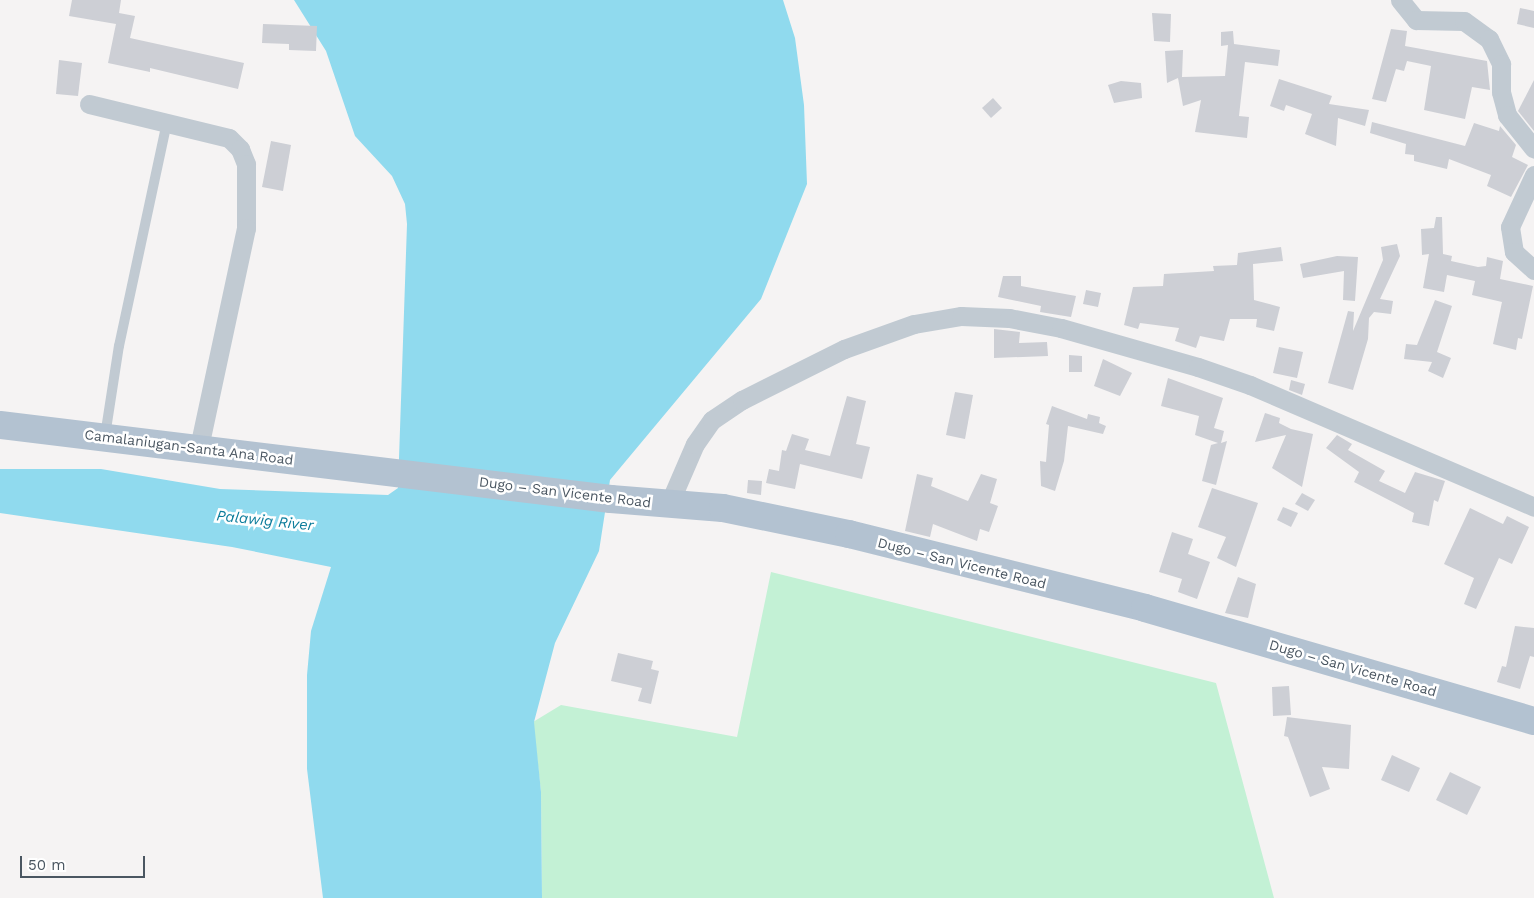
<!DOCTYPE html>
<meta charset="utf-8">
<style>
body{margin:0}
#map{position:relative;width:1534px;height:898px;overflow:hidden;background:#f5f3f3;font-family:"Work Sans",sans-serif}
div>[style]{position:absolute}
.green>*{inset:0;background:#c3f1d5}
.water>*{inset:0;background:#90daee}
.building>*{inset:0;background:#cdcfd5}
.lane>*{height:10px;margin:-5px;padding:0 5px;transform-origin:5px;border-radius:5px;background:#c1cad2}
.street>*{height:19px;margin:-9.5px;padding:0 9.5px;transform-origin:9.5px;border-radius:9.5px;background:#c1cad2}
.primary>*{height:28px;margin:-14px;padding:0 14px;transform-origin:14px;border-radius:14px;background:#b3c2d1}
span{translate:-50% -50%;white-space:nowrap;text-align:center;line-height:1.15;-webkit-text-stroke:5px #fff;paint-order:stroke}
.street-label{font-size:14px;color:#4a5661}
.water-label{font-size:15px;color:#0c7c9b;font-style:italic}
.scale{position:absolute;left:20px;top:856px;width:125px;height:22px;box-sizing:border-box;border:2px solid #4a5661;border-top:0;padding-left:6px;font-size:15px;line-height:18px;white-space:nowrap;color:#4a5661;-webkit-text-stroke:4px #fff;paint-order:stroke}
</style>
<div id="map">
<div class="green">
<i style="clip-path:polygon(771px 572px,1216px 683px,1274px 898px,542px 898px,541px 792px,533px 722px,561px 705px,737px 737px)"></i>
</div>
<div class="water">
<i style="clip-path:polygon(294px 0,783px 0,795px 38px,804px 105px,807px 184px,761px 299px,610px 480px,599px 551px,555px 643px,534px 722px,541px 792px,542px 898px,323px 898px,307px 769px,307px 675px,311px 631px,331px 567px,232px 547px,0 513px,0 469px,101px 469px,220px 489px,388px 495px,398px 488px,407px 224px,405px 204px,392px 176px,355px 136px,326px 51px)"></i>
</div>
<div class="building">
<i style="clip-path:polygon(72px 0,121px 0,119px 13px,135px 16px,130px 38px,244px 63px,238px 89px,150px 68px,150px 72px,108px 63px,116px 24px,69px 16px)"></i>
<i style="clip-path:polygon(1520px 8px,1534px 11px,1534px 28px,1517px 24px)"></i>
<i style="clip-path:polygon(1152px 13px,1171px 14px,1170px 42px,1154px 41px)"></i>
<i style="clip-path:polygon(263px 24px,317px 26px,316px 51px,289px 50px,289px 44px,262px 43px)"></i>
<i style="clip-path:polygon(1391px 29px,1407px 31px,1405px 46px,1487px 61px,1490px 90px,1472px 87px,1465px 119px,1424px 110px,1431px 66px,1407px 61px,1404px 71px,1396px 69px,1386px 102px,1372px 99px)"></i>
<i style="clip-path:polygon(1233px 31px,1234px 44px,1280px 50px,1278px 66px,1245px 62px,1239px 116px,1249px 117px,1247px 138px,1195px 132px,1201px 100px,1183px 106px,1178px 78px,1167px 83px,1165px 51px,1183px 50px,1182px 77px,1225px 76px,1228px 45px,1221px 46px,1221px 32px)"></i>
<i style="clip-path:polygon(59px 60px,82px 63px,78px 96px,56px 94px)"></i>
<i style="clip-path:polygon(1279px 79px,1332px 96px,1329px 104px,1369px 110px,1365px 126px,1338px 118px,1336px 146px,1305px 134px,1312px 114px,1286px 105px,1284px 111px,1270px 106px)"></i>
<i style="clip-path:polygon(1534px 80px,1534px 131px,1518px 111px)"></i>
<i style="clip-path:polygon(1121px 81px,1141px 83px,1142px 98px,1114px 103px,1108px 85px)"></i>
<i style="clip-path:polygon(993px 98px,1002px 108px,991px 118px,982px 108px)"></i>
<i style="clip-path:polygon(1372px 122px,1465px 146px,1474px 123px,1499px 131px,1500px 126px,1516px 145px,1512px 157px,1528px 165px,1511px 197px,1487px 186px,1491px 175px,1449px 159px,1447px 169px,1414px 161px,1414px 155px,1405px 154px,1406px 144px,1370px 133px)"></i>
<i style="clip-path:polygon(271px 141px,291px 145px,283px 191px,262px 187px)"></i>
<i style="clip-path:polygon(1436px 217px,1442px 217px,1443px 254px,1452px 256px,1451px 261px,1478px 267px,1486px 266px,1487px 257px,1503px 261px,1500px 279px,1533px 286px,1522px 339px,1518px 338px,1516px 350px,1493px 344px,1502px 302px,1472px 295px,1475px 281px,1447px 275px,1444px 292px,1423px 288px,1429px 254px,1422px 255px,1421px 229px,1434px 228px)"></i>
<i style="clip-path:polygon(1397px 244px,1400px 256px,1380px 299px,1393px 301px,1391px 314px,1374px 312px,1369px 318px,1368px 339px,1353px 390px,1328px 383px,1348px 311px,1354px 312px,1353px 331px,1383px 260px,1381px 247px)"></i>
<i style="clip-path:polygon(1281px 247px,1283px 261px,1253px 264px,1254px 300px,1280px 307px,1274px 331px,1256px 327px,1257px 319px,1230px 319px,1224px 341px,1200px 336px,1196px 348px,1175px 341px,1179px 328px,1140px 323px,1138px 329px,1124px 325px,1133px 287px,1163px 286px,1164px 274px,1214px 271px,1213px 266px,1237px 265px,1238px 253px)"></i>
<i style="clip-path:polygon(1337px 256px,1358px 257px,1355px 301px,1343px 300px,1344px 271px,1303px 278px,1300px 264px)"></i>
<i style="clip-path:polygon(1003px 276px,1021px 276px,1021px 286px,1076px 296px,1071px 317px,1040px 312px,1041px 306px,998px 297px)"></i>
<i style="clip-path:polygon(1086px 290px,1101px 293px,1098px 307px,1083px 304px)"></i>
<i style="clip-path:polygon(1435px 300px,1452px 306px,1437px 352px,1451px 358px,1443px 378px,1428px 371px,1432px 362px,1404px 359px,1406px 344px,1417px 345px)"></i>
<i style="clip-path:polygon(994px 329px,1020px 332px,1019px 343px,1047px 342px,1048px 356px,994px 358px)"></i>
<i style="clip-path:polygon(1279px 347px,1303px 352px,1297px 378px,1273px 373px)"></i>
<i style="clip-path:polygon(1069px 355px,1082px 356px,1082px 372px,1069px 372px)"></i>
<i style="clip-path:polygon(1103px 359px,1132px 373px,1120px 396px,1094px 386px)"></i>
<i style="clip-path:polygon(1168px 378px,1223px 398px,1214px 428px,1224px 431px,1221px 443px,1227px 441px,1216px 485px,1202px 481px,1211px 445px,1218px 443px,1195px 435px,1199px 416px,1161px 406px)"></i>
<i style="clip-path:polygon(1291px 380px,1305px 384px,1302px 395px,1289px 390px)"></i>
<i style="clip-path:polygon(955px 392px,973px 395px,965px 439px,946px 435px)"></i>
<i style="clip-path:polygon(847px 396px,866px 401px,856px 444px,870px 447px,862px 479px,800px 464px,795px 489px,766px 483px,769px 469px,779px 471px,782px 450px,786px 451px,792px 434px,809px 439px,805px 450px,830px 456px)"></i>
<i style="clip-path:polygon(1052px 406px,1087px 419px,1088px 414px,1100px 417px,1099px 423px,1106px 426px,1103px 434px,1068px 426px,1064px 461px,1055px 491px,1041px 486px,1040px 461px,1046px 462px,1049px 425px,1046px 424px)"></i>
<i style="clip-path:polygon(1265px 413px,1280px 418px,1279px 423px,1291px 429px,1313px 434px,1302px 487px,1272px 468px,1286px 435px,1255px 442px)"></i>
<i style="clip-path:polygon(1337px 435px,1352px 444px,1348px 450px,1385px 471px,1379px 481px,1405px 493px,1415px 472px,1445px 481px,1438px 502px,1434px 500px,1429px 526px,1412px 522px,1414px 513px,1354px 482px,1359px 472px,1326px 448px)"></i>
<i style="clip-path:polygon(917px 474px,933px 478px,931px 486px,968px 501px,981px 474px,997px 479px,990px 503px,998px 506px,989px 532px,980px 529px,977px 541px,933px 524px,930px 537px,905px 531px)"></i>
<i style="clip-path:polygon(748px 480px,762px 481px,761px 495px,747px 493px)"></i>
<i style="clip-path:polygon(1212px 488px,1258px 503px,1236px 567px,1217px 558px,1226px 537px,1198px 527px)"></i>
<i style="clip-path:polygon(1302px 493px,1315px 500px,1308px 511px,1295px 504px)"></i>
<i style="clip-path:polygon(1283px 507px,1298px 513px,1291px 527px,1277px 520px)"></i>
<i style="clip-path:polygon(1470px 508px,1503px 524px,1507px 516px,1529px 527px,1512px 564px,1499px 558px,1476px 609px,1464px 604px,1474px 578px,1444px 564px)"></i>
<i style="clip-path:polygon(1172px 532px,1193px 539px,1188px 554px,1210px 562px,1197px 599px,1178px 592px,1182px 579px,1159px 572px)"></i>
<i style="clip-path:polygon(1238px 577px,1256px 584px,1248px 618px,1225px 613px)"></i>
<i style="clip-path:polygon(1515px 626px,1534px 628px,1534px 657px,1530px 656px,1520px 689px,1497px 682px,1502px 666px,1506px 667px)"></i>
<i style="clip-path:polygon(618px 653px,653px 661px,651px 669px,659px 671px,651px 704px,638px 701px,642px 688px,611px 681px)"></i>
<i style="clip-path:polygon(1289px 686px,1291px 715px,1273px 716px,1272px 687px)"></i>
<i style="clip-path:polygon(1287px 717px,1351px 725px,1349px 769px,1322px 767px,1330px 789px,1310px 797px,1288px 737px,1284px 736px)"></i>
<i style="clip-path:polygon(1392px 755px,1420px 768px,1409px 792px,1381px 780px)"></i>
<i style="clip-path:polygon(1450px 772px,1481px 787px,1467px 815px,1436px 800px)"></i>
</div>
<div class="lane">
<i style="left:105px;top:436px;width:91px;rotate:-81.2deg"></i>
<i style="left:119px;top:346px;width:228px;rotate:-77.9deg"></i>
</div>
<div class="street">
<i style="left:1400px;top:0;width:26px;rotate:51deg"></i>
<i style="left:1416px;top:20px;width:48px;rotate:1.2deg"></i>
<i style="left:1464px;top:21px;width:31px;rotate:36deg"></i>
<i style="left:1489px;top:39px;width:28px;rotate:64deg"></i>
<i style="left:1501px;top:64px;width:28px;rotate:90deg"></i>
<i style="left:1501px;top:92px;width:24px;rotate:75deg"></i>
<i style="left:1507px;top:115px;width:43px;rotate:51.5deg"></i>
<i style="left:89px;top:104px;width:144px;rotate:13.7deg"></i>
<i style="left:229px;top:138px;width:16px;rotate:45deg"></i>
<i style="left:240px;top:149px;width:16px;rotate:68deg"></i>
<i style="left:246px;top:164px;width:64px;rotate:90deg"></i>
<i style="left:246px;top:228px;width:225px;rotate:102.1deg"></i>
<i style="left:1534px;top:175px;width:57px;rotate:114.8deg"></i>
<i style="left:1510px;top:227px;width:25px;rotate:81deg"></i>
<i style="left:1514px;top:252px;width:27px;rotate:42deg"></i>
<i style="left:669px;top:504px;width:65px;rotate:-66.6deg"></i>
<i style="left:695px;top:444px;width:29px;rotate:-55deg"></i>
<i style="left:712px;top:420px;width:36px;rotate:-34deg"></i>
<i style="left:742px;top:400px;width:114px;rotate:-26.6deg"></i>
<i style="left:844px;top:349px;width:74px;rotate:-19.7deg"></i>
<i style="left:914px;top:324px;width:48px;rotate:-9.7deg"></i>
<i style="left:961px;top:316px;width:48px;rotate:2.4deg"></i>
<i style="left:1009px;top:318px;width:53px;rotate:10.9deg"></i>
<i style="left:1061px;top:328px;width:142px;rotate:15.9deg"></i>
<i style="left:1198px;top:367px;width:55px;rotate:19.1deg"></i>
<i style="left:1250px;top:385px;width:309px;rotate:23.2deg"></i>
</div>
<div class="primary">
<i style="left:0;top:425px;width:615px;rotate:6.91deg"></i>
<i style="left:611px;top:499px;width:112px;rotate:4.6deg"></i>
<i style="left:723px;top:508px;width:129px;rotate:11.7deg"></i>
<i style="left:849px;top:534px;width:305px;rotate:14deg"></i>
<i style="left:1145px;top:608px;width:405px;rotate:16.2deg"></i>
</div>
<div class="street-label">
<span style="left:189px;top:447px;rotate:7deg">Camalaniugan-Santa Ana Road</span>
<span style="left:565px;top:492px;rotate:7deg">Dugo – San Vicente Road</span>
<span style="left:962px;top:563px;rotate:14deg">Dugo – San Vicente Road</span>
<span style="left:1353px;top:668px;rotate:16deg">Dugo – San Vicente Road</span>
</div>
<div class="water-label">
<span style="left:265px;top:521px;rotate:6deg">Palawig River</span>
</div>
<div class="scale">50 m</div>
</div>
